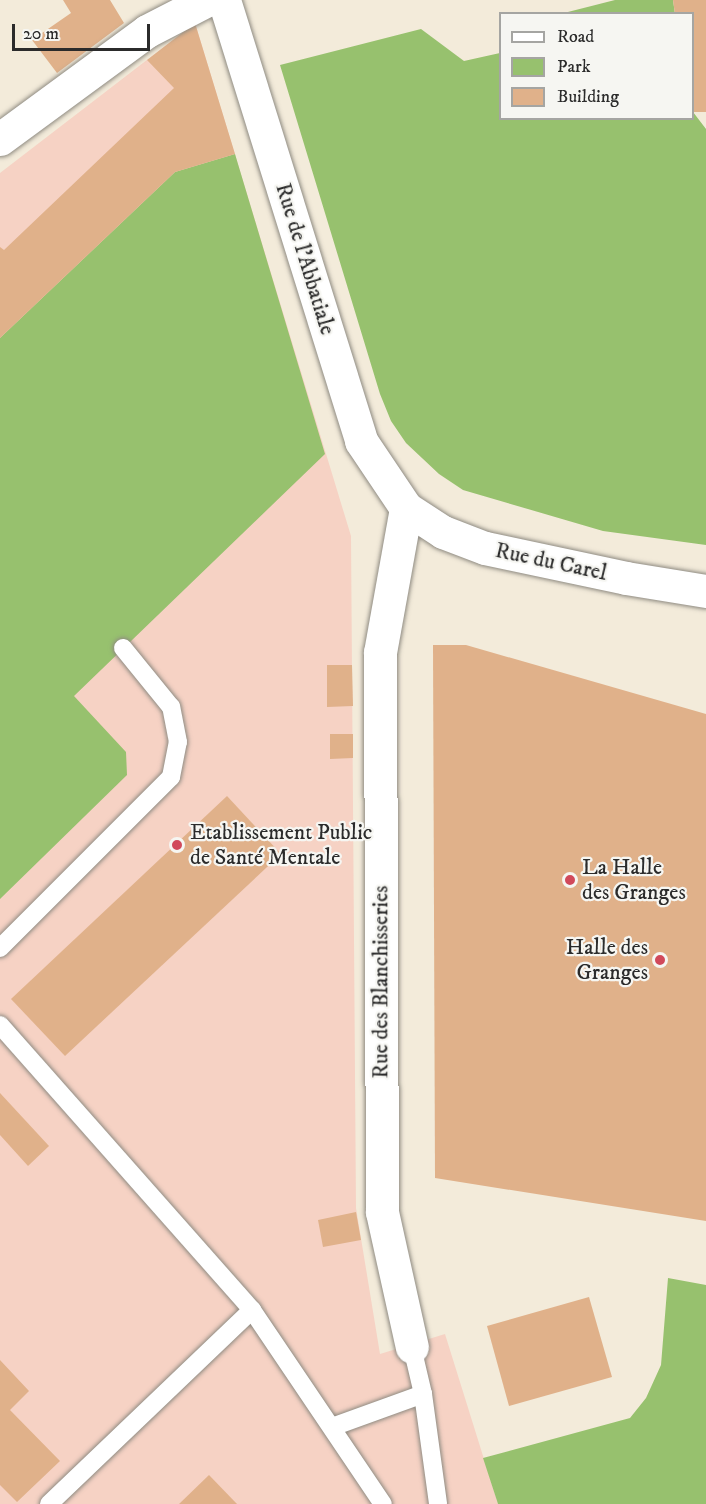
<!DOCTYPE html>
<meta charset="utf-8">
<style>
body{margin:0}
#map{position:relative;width:706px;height:1504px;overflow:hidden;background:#f3ebda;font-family:"IM FELL DW Pica",serif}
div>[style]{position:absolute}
.built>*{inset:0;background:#f6d2c4}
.green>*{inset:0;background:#97c16e}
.building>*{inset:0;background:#e0b18a}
.roads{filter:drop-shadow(0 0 2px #8f8b82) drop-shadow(0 0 2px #8f8b82)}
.lane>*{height:18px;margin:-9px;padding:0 9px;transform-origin:9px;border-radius:9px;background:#fff}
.street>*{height:33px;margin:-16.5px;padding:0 16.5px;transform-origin:16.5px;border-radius:16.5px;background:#fff}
.secondary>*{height:33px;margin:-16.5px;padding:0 16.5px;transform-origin:16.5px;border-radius:16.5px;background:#fff}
.dots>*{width:16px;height:16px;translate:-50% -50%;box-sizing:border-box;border:3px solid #f6f6f2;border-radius:50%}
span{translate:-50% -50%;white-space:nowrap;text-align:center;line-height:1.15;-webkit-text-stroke:4.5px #f6f6f2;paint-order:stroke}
.street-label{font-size:22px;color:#2b2b2b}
.poi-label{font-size:22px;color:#2b2b2b}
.left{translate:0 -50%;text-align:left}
.right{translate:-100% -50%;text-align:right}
.legend{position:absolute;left:499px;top:12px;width:195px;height:108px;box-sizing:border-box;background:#f6f6f2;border:2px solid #a5a5a2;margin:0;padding:8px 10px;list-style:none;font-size:18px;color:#2b2b2b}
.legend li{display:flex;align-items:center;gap:12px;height:30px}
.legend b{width:30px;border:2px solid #a5a5a2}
.scale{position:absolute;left:12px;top:24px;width:138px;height:27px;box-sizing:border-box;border:3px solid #2b2b2b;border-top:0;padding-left:8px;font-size:18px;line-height:21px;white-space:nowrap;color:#2b2b2b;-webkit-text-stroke:4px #f6f6f2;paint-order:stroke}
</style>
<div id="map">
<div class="built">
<i style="clip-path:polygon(195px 23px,351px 536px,356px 1208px,380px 1354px,445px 1334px,498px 1504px,0 1504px,0 173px)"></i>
</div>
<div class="green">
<i style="clip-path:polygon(615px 0,673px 0,675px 14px,560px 14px)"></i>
<i style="clip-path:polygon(421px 29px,464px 61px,500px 53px,500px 118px,692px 118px,693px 112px,706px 129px,706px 545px,603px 531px,463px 490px,439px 474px,406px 443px,391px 421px,380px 394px,280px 65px)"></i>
<i style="clip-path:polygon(235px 154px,325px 454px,74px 696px,126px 752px,127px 775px,0 899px,0 338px,175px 172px)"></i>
<i style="clip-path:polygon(668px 1278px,706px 1285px,706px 1504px,498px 1504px,483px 1458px,630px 1418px,646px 1398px,661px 1365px)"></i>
</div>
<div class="building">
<i style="clip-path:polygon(63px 0,110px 0,124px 23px,57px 73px,32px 40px,71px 13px)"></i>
<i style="clip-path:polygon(673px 0,706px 0,706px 112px,692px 112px,692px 14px,675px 14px)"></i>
<i style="clip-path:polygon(195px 23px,235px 154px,175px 172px,0 338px,0 247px,4px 250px,174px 88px,147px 60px)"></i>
<i style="clip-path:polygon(433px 645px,466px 645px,706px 714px,706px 1221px,435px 1178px)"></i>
<i style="clip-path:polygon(327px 665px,352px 665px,353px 706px,327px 707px)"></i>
<i style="clip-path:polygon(330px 734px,353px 734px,353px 758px,330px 759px)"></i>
<i style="clip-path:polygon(227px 796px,281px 854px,65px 1056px,11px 999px)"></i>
<i style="clip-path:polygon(0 1093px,49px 1146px,28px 1166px,0 1135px)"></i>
<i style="clip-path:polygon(356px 1212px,361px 1240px,323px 1247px,318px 1220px)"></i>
<i style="clip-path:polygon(589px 1297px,612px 1377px,509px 1406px,487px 1326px)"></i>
<i style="clip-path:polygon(0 1360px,29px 1391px,10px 1410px,60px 1461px,17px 1502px,0 1485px)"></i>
<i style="clip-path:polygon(209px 1475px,237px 1504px,179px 1504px)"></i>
</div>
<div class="roads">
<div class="lane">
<i style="left:0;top:948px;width:242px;rotate:-45deg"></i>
<i style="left:171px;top:777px;width:36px;rotate:-79deg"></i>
<i style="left:178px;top:742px;width:36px;rotate:-101deg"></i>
<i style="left:171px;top:707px;width:76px;rotate:-129.1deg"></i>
<i style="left:0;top:1025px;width:380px;rotate:48.5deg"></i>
<i style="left:252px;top:1310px;width:234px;rotate:56deg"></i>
<i style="left:412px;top:1347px;width:48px;rotate:76.8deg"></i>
<i style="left:332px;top:1427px;width:97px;rotate:-19.9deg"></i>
<i style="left:423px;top:1394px;width:111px;rotate:82.2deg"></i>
<i style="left:49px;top:1504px;width:281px;rotate:-43.7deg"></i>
</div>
<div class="street">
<i style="left:0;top:139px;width:182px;rotate:-36.3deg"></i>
<i style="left:147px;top:31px;width:68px;rotate:-27.3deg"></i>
<i style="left:406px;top:508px;width:146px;rotate:100.2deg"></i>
<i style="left:380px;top:652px;width:560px;rotate:89.8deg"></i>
<i style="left:382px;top:1212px;width:138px;rotate:77.5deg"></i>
</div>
<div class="secondary">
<i style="left:224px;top:0;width:462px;rotate:72.7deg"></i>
<i style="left:361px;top:441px;width:81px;rotate:56.1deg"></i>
<i style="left:406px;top:508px;width:44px;rotate:33deg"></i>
<i style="left:443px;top:532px;width:45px;rotate:20.9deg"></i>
<i style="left:485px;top:548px;width:144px;rotate:12deg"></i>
<i style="left:626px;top:578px;width:81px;rotate:9.2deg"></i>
</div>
</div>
<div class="dots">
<i style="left:177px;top:845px;background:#d1495b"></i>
<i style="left:570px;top:880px;background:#d1495b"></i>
<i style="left:660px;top:960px;background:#d1495b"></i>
</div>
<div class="street-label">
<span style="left:305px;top:259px;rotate:73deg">Rue de l'Abbatiale</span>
<span style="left:551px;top:562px;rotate:12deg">Rue du Carel</span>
<span style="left:381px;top:982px;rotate:-90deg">Rue des Blanchisseries</span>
</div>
<div class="poi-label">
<span class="left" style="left:190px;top:845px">Etablissement Public<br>de Santé Mentale</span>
<span class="left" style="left:582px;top:880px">La Halle<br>des Granges</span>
<span class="right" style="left:648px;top:960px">Halle des<br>Granges</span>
</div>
<ul class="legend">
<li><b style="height:8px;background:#fff"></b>Road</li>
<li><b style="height:16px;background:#97c16e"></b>Park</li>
<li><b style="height:16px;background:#e0b18a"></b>Building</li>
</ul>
<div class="scale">20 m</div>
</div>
